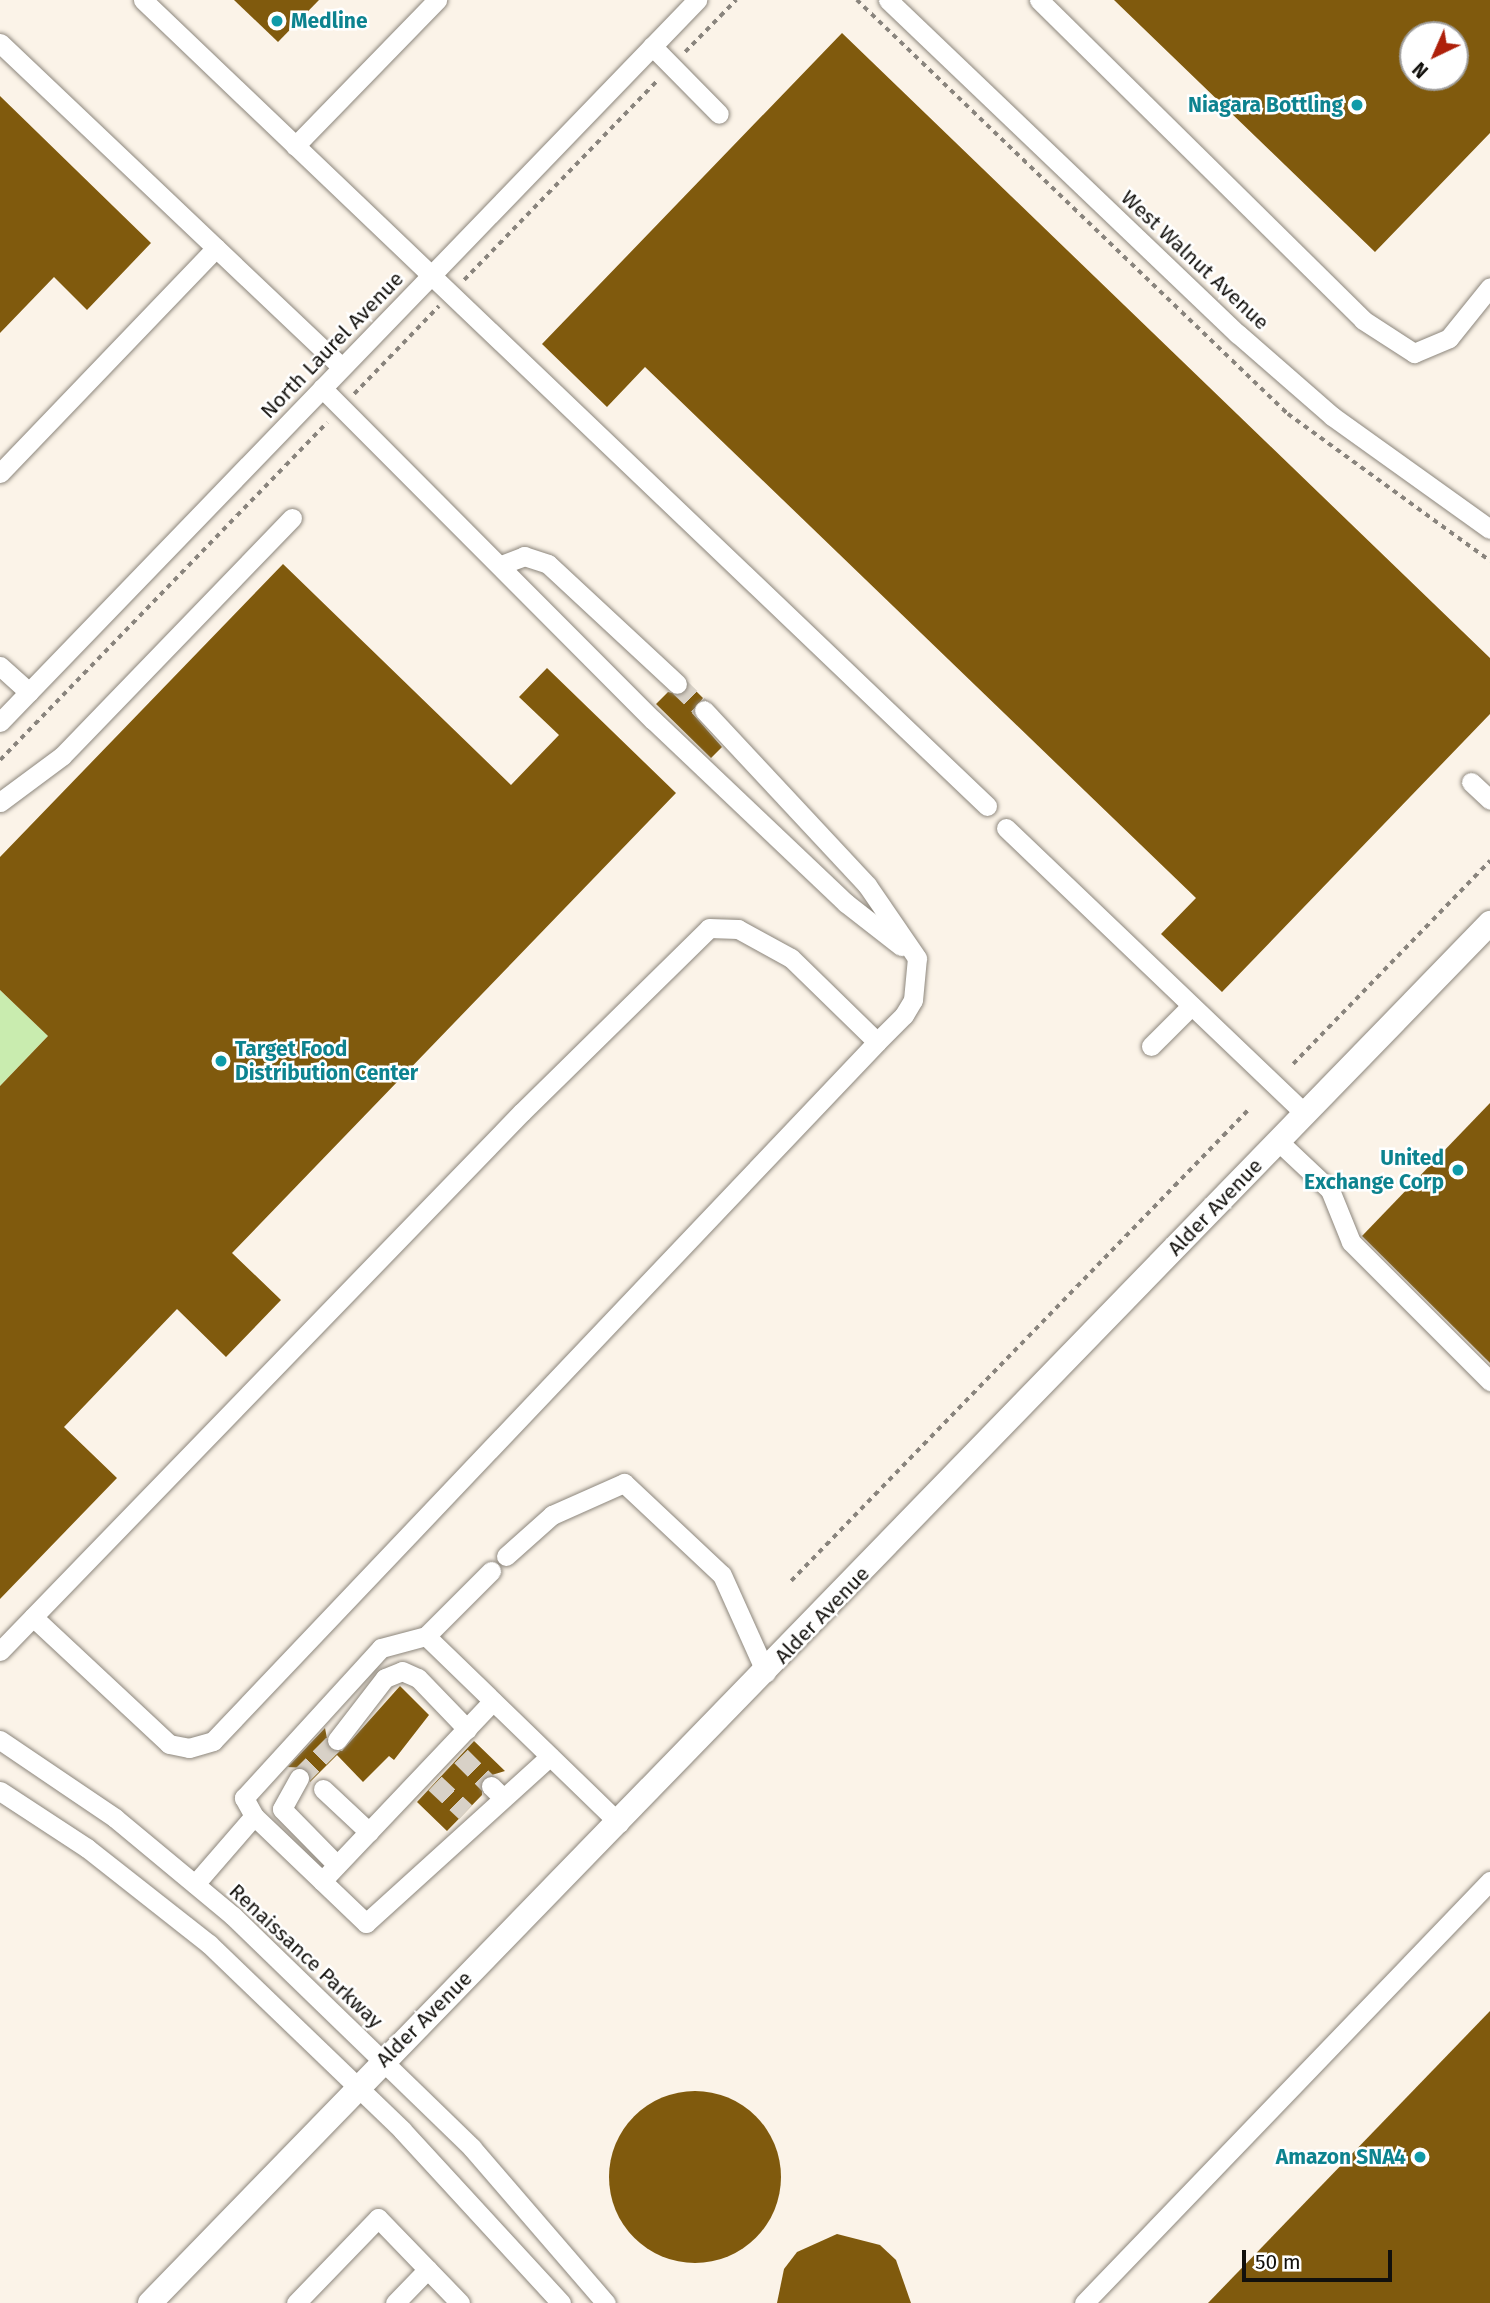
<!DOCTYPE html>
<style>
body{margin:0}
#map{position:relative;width:1490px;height:2303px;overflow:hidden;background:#fbf3e8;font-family:"Fira Sans",sans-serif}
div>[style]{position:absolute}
.green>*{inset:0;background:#c9ecaf}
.building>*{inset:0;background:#805a0d}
.round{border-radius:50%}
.minor-tunnel>*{height:19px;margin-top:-9.5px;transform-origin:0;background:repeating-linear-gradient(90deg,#d8d1c7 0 19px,transparent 0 29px)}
.path>*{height:3.5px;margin-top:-1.75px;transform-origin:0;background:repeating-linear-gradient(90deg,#89847d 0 5px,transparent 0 10px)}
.roads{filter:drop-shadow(0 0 2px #8c867c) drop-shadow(0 0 2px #8c867c)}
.minor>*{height:19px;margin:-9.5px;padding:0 9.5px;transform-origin:9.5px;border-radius:9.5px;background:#fff}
.major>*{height:24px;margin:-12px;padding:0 12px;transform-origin:12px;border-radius:12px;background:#fff}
.dots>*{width:19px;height:19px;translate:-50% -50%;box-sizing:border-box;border:4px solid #fff;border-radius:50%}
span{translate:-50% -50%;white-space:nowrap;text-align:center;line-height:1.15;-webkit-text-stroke:5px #fff;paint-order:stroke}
.culture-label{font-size:21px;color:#0d838f;font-weight:700}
.left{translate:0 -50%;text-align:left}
.right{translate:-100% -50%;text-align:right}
.street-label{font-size:21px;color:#12100c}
.north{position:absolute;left:1399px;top:21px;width:70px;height:70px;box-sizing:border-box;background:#fff;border:2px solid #a09f9e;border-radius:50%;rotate:224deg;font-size:19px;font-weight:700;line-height:28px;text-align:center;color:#12100c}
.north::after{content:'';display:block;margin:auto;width:24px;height:32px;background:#ae200a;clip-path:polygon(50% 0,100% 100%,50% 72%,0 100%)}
.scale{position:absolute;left:1242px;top:2250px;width:150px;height:32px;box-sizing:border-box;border:4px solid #12100c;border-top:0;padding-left:9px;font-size:21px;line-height:24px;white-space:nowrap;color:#12100c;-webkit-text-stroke:5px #fff;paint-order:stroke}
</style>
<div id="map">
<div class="green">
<i style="clip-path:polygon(0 990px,48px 1036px,0 1086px)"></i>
</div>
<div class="building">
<i style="clip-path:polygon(234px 0,319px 0,278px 42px)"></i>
<i style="clip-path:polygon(evenodd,1114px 0,1490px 0,1490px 133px,1375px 252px,1114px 0,1413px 35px,1455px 35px,1455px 77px,1413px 77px,1413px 35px)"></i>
<i style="clip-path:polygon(842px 33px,1490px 658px,1490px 714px,1222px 992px,1161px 934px,1196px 898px,645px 367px,607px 407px,542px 344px)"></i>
<i style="clip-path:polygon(0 96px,151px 243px,87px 310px,54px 277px,0 333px)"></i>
<i style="clip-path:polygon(283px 564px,511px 785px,559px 735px,519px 697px,547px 668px,676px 793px,232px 1253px,281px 1300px,226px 1357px,177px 1309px,64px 1427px,117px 1478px,0 1599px,0 1086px,48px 1036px,0 990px,0 857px)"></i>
<i style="clip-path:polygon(689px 684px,703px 698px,692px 713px,722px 747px,711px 758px,656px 704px,668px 692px,681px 695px)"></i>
<i style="clip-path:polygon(1490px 1103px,1490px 1363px,1362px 1236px)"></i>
<i style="clip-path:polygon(400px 1686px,429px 1715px,394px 1760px,389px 1756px,363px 1782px,337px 1755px,310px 1782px,305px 1768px,288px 1767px,325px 1728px,329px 1749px,342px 1751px)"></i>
<i style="clip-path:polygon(474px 1741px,505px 1771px,482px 1778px,482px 1795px,447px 1831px,417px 1802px)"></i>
<i style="clip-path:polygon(1490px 2011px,1490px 2303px,1208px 2303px)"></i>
<i class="round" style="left:609px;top:2091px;width:172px;height:172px"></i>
<i style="clip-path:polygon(837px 2234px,880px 2245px,896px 2260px,911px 2303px,777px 2303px,784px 2269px,797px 2252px)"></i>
</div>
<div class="minor-tunnel">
<i style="left:677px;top:684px;width:37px;rotate:44deg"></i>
<i style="left:461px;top:1756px;width:42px;rotate:45deg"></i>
<i style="left:299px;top:1778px;width:54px;rotate:-45deg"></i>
<i style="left:435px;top:1783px;width:42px;rotate:43.1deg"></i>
</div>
<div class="path">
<i style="left:857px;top:0;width:598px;rotate:43.85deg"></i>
<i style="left:1288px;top:414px;width:250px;rotate:36deg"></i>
<i style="left:685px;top:52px;width:73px;rotate:-45.6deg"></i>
<i style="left:464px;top:280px;width:279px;rotate:-45.9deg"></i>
<i style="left:354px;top:394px;width:122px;rotate:-46deg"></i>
<i style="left:0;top:760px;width:470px;rotate:-45.9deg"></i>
<i style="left:1293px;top:1064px;width:283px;rotate:-45.9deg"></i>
<i style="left:791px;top:1581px;width:659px;rotate:-45.86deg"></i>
</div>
<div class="roads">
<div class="minor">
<i style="left:143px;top:0;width:1167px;rotate:43.68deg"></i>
<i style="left:888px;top:0;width:484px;rotate:43.7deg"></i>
<i style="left:1238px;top:334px;width:125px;rotate:41.1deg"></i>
<i style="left:1332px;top:416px;width:194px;rotate:35.6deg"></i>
<i style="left:1039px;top:0;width:455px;rotate:44.6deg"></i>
<i style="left:1363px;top:320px;width:61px;rotate:32.9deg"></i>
<i style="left:1414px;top:353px;width:38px;rotate:-23deg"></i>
<i style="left:1449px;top:338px;width:65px;rotate:-51.2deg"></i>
<i style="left:0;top:43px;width:471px;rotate:43.5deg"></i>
<i style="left:652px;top:46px;width:95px;rotate:45.4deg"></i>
<i style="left:295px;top:146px;width:204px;rotate:-45.8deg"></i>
<i style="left:322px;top:388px;width:469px;rotate:45.1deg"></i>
<i style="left:653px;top:720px;width:266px;rotate:43.5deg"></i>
<i style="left:846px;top:903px;width:70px;rotate:38deg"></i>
<i style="left:0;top:473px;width:312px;rotate:-46.2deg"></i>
<i style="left:501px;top:565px;width:25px;rotate:-21deg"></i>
<i style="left:524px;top:556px;width:25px;rotate:18deg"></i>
<i style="left:548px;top:564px;width:176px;rotate:42.9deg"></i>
<i style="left:0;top:666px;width:39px;rotate:42deg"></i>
<i style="left:0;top:722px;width:1004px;rotate:-46.01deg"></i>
<i style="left:1471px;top:782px;width:26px;rotate:43deg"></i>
<i style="left:0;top:802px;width:77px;rotate:-36.6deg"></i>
<i style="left:62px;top:756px;width:331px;rotate:-46deg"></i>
<i style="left:1006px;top:828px;width:412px;rotate:43.7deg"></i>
<i style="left:1151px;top:1046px;width:57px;rotate:-45deg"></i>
<i style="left:1278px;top:1141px;width:71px;rotate:43.3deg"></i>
<i style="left:1330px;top:1190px;width:56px;rotate:68deg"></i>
<i style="left:1351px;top:1242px;width:197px;rotate:45deg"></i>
<i style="left:506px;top:1556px;width:62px;rotate:-41.7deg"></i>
<i style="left:552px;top:1515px;width:79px;rotate:-24deg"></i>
<i style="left:624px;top:1483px;width:134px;rotate:43.2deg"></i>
<i style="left:722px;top:1575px;width:107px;rotate:65.8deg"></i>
<i style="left:33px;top:1617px;width:186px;rotate:43deg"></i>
<i style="left:169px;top:1744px;width:20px;rotate:11deg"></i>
<i style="left:189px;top:1748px;width:25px;rotate:-16deg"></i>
<i style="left:213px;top:1741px;width:964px;rotate:-46.47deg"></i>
<i style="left:426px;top:1636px;width:269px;rotate:44.1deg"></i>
<i style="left:0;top:1651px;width:750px;rotate:-45.92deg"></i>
<i style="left:522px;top:1112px;width:262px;rotate:-44.5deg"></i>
<i style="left:709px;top:928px;width:29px;rotate:2deg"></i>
<i style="left:738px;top:929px;width:60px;rotate:28.7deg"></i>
<i style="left:791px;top:958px;width:120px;rotate:44.3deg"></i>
<i style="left:877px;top:1042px;width:38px;rotate:-45deg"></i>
<i style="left:904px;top:1015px;width:17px;rotate:-59deg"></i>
<i style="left:913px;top:1000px;width:42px;rotate:-84.6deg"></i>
<i style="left:917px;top:958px;width:88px;rotate:-124.4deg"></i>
<i style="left:867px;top:885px;width:239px;rotate:-133deg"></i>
<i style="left:0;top:1740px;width:139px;rotate:34.1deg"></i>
<i style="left:115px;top:1818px;width:153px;rotate:39.7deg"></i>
<i style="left:233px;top:1916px;width:333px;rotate:44.1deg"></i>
<i style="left:472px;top:2148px;width:205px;rotate:49.2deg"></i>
<i style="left:337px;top:1740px;width:78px;rotate:-52.3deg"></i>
<i style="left:385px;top:1678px;width:18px;rotate:-22deg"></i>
<i style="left:402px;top:1671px;width:17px;rotate:24deg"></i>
<i style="left:418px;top:1678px;width:71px;rotate:46.1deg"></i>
<i style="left:299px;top:1778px;width:35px;rotate:119deg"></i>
<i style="left:282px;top:1809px;width:78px;rotate:45.5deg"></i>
<i style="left:491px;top:1786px;width:17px;rotate:45deg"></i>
<i style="left:323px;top:1789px;width:63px;rotate:43.1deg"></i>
<i style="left:0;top:1791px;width:104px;rotate:33.2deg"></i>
<i style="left:87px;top:1848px;width:155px;rotate:38.2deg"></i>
<i style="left:209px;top:1944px;width:268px;rotate:43.9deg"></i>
<i style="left:402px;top:2130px;width:235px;rotate:47.4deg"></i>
<i style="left:254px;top:1816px;width:21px;rotate:-119deg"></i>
<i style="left:244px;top:1798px;width:203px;rotate:-47.6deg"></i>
<i style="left:381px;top:1648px;width:47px;rotate:-14.9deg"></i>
<i style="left:426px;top:1636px;width:92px;rotate:-45deg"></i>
<i style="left:322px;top:1881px;width:248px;rotate:-46.5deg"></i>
<i style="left:195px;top:1884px;width:90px;rotate:-49.1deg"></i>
<i style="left:254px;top:1816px;width:155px;rotate:43.7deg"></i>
<i style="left:366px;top:1923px;width:248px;rotate:-42.2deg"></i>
<i style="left:296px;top:2303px;width:118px;rotate:-46deg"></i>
<i style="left:378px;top:2218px;width:118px;rotate:46deg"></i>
<i style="left:395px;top:2303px;width:47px;rotate:-45.9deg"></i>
<i style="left:1084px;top:2303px;width:586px;rotate:-46.11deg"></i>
</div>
<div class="major">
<i style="left:150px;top:2303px;width:1924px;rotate:-45.84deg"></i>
</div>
</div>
<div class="dots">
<i style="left:277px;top:21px;background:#0f9aa8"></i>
<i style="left:1357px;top:105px;background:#0f9aa8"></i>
<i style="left:221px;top:1061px;background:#0f9aa8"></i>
<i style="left:1458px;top:1170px;background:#0f9aa8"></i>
<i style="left:1420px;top:2157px;background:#0f9aa8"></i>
</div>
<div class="culture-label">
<span class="left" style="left:291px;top:21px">Medline</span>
<span class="right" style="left:1343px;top:105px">Niagara Bottling</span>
<span class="left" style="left:235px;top:1061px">Target Food<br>Distribution Center</span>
<span class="right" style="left:1444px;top:1170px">United<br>Exchange Corp</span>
<span class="right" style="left:1406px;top:2157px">Amazon SNA4</span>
</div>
<div class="street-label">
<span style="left:1195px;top:260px;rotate:43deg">West Walnut Avenue</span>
<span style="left:332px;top:345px;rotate:-46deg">North Laurel Avenue</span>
<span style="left:1215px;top:1207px;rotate:-46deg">Alder Avenue</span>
<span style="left:822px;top:1615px;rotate:-46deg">Alder Avenue</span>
<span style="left:306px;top:1956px;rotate:43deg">Renaissance Parkway</span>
<span style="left:424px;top:2019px;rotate:-45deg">Alder Avenue</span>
</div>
<div class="north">N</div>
<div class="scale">50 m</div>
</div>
